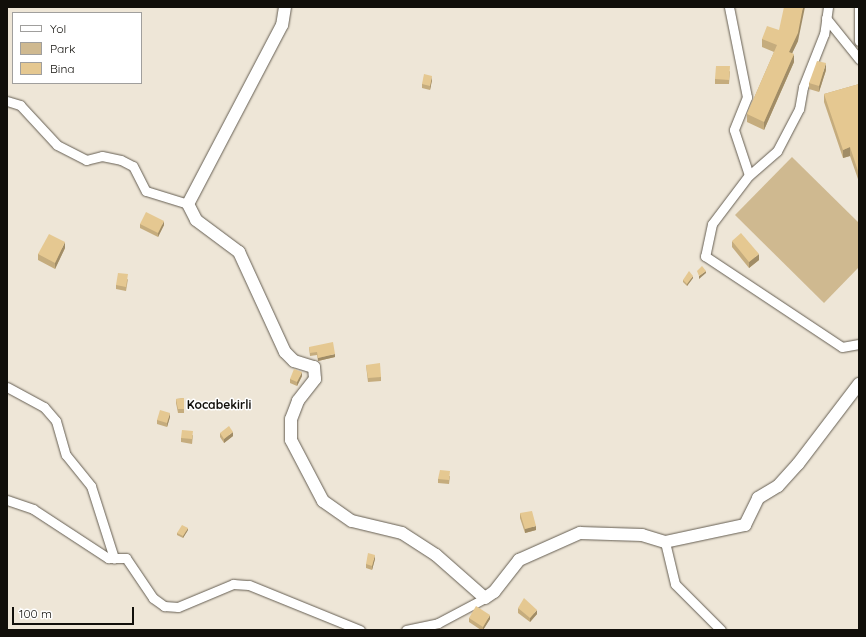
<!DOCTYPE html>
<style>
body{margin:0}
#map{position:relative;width:866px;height:637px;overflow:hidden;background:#eee6d7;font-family:Quicksand,sans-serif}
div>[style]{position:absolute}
.green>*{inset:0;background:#cfb990}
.roads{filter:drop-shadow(0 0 1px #655e52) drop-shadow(0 0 1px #655e52)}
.street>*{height:9px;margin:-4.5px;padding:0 4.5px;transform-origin:4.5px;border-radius:4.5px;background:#fff}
.secondary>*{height:12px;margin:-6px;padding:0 6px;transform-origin:6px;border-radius:6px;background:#fff}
.wall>*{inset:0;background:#c5ac7d}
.shaded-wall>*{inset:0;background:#a08c66}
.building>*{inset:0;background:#e5c891}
span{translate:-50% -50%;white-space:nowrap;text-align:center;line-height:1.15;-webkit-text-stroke:3px #fff;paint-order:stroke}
.neighbourhood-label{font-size:12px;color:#110f0a;font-weight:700}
.frame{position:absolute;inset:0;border:8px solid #110f0a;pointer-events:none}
.legend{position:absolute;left:12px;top:12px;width:130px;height:72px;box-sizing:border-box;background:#fff;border:1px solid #a09f9d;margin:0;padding:5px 7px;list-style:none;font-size:12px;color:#110f0a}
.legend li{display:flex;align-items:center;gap:8px;height:20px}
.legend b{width:20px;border:1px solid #a09f9d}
.scale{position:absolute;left:12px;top:607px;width:122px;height:18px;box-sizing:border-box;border:2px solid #110f0a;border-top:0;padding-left:5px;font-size:12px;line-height:14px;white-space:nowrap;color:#110f0a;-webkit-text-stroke:3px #fff;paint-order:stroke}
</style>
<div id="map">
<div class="green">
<i style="clip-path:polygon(792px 157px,859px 223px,859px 267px,824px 303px,735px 215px)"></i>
</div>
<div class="roads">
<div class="street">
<i style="left:729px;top:7px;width:92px;rotate:78.7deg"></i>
<i style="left:747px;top:97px;width:35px;rotate:112deg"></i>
<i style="left:734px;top:130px;width:47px;rotate:71.6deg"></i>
<i style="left:828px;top:7px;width:27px;rotate:98deg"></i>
<i style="left:824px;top:34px;width:57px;rotate:111.6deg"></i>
<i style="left:803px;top:87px;width:22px;rotate:100deg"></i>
<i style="left:799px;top:109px;width:47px;rotate:117.6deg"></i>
<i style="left:777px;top:151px;width:37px;rotate:139deg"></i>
<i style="left:749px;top:175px;width:61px;rotate:127.1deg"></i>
<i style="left:712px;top:224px;width:33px;rotate:102deg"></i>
<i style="left:705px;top:256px;width:164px;rotate:33.6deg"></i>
<i style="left:842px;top:347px;width:17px;rotate:-10deg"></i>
<i style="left:859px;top:7px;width:34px;rotate:90deg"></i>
<i style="left:826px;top:18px;width:53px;rotate:51.2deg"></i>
<i style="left:7px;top:101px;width:14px;rotate:17deg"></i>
<i style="left:20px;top:105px;width:54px;rotate:47.2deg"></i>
<i style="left:57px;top:145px;width:33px;rotate:27deg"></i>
<i style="left:86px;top:160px;width:16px;rotate:-14deg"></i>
<i style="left:102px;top:156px;width:19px;rotate:12deg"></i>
<i style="left:121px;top:160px;width:13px;rotate:27deg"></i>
<i style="left:133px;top:166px;width:28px;rotate:63deg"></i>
<i style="left:146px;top:191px;width:44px;rotate:17.2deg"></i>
<i style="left:7px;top:387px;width:42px;rotate:28.4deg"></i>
<i style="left:44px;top:407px;width:18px;rotate:49deg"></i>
<i style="left:56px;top:421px;width:35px;rotate:74deg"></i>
<i style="left:66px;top:455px;width:40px;rotate:51deg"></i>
<i style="left:91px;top:486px;width:76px;rotate:72.3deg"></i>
<i style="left:7px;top:500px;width:28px;rotate:19deg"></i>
<i style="left:33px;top:509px;width:90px;rotate:33.2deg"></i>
<i style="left:108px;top:558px;width:18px"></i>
<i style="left:126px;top:558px;width:48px;rotate:56deg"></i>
<i style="left:153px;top:598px;width:14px;rotate:36deg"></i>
<i style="left:164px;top:606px;width:14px;rotate:4deg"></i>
<i style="left:178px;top:607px;width:60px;rotate:-22.7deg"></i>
<i style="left:233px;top:584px;width:16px;rotate:4deg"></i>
<i style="left:249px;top:585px;width:120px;rotate:22.1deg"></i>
<i style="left:665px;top:542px;width:43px;rotate:76.6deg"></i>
<i style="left:675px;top:584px;width:65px;rotate:45deg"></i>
<i style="left:406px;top:630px;width:33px;rotate:-12deg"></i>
<i style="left:438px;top:623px;width:53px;rotate:-28deg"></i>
</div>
<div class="secondary">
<i style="left:285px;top:7px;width:18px;rotate:99deg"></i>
<i style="left:282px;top:25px;width:202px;rotate:117.7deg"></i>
<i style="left:188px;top:204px;width:18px;rotate:63deg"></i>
<i style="left:196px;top:220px;width:54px;rotate:36.7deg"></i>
<i style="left:239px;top:252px;width:110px;rotate:65.3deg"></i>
<i style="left:285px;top:352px;width:13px;rotate:45deg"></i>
<i style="left:294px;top:361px;width:21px;rotate:17deg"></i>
<i style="left:314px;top:367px;width:12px;rotate:85deg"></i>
<i style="left:315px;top:379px;width:28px;rotate:128deg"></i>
<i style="left:298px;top:401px;width:19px;rotate:111deg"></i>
<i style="left:291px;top:419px;width:21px;rotate:90deg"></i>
<i style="left:291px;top:440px;width:69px;rotate:62.3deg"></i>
<i style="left:323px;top:501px;width:35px;rotate:35deg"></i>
<i style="left:352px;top:521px;width:51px;rotate:13.5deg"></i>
<i style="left:402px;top:533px;width:40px;rotate:32.9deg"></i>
<i style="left:436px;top:555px;width:65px;rotate:41.3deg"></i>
<i style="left:485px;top:598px;width:11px;rotate:-34deg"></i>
<i style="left:494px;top:592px;width:41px;rotate:-52deg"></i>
<i style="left:519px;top:560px;width:67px;rotate:-23.9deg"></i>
<i style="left:580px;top:533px;width:62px;rotate:1.8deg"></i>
<i style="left:642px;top:535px;width:24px;rotate:17deg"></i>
<i style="left:665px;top:542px;width:82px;rotate:-12deg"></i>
<i style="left:745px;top:525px;width:30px;rotate:-64deg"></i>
<i style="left:758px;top:498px;width:23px;rotate:-31deg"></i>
<i style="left:778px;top:486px;width:30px;rotate:-48deg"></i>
<i style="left:798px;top:464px;width:101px;rotate:-52.7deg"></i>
</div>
</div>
<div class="wall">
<i style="clip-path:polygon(762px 39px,798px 41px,792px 53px,794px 62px,764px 130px,747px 122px,747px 114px,774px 52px,762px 47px)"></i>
<i style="clip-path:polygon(826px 70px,819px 92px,809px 89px,809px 83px)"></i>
<i style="clip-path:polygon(730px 71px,729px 84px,715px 84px,715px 79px)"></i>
<i style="clip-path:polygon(432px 80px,430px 90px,422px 88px,422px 84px)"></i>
<i style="clip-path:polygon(859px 84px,859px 182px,850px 156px,843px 158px,824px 102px,824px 94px)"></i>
<i style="clip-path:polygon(140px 224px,164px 225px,158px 237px,140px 228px)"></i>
<i style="clip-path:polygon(732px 241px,759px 260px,749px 268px,732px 247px)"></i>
<i style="clip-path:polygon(65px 248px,55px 269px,38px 260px,38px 254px)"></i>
<i style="clip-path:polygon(693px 278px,687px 286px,683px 282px,683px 280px)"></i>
<i style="clip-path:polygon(128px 279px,126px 291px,116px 289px,116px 285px)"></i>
<i style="clip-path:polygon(309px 347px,335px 357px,318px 361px,317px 355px,310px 356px)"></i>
<i style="clip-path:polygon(366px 365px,381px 377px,381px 381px,368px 382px)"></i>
<i style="clip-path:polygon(302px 376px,297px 386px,290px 383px,290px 379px)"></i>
<i style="clip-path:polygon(184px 398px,184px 413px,178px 413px,176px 403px,176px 399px)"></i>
<i style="clip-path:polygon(170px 417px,167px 427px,157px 424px,157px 420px)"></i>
<i style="clip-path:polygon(220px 433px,233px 436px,224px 443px,220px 437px)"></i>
<i style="clip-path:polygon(193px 435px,192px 444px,181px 442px,181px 438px)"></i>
<i style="clip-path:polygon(450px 476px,449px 484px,438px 483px,438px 479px)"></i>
<i style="clip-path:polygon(520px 513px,536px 530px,525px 533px,520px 518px)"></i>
<i style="clip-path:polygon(188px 530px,183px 538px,177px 535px,177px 533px)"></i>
<i style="clip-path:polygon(375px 559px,372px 570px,366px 568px,366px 564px)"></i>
<i style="clip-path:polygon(518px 608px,537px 614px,530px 622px,518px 613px)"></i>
<i style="clip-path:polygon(469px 618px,490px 619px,483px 630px,481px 630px,469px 622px)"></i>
</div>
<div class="shaded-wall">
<i style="clip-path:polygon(803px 7px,805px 7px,798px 41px,789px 60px,789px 52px)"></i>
<i style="clip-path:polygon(794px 54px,794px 62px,764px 130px,764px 122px)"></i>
<i style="clip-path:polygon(826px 63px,826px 70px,819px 92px,819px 86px)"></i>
<i style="clip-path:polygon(432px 76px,432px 80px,430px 90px,430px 86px)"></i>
<i style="clip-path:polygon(850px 147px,850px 156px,843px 158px,843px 150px)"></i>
<i style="clip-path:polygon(164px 221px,164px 225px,158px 237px,158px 233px)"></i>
<i style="clip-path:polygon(65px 242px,65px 248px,55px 269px,55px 263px)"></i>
<i style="clip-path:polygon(759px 254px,759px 260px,749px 268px,749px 262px)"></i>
<i style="clip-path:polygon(706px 271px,706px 273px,699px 279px,699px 276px)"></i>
<i style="clip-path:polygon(693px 276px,693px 278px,687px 286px,687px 284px)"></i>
<i style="clip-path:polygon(335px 354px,335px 357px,318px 361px,318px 358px)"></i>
<i style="clip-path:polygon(302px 372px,302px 376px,297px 386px,297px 382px)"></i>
<i style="clip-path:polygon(170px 413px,170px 417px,167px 427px,167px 423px)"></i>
<i style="clip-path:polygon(233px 432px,233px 436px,224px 443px,224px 439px)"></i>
<i style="clip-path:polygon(536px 526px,536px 530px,525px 533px,525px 529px)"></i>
<i style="clip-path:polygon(188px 528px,188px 530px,183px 538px,183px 536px)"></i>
<i style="clip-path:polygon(375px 555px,375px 559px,372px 570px,372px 566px)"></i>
<i style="clip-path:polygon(537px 610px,537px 614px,530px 622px,530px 618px)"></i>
<i style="clip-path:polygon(490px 615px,490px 619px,483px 630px,483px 627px)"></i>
</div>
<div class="building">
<i style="clip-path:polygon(784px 7px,803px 7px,798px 33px,789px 52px,794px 54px,764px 122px,747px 114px,777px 45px,762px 39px,767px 26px,779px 30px)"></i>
<i style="clip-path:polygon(817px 61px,826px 63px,819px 86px,809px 83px)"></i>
<i style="clip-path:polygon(716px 66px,730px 66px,729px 80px,715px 79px)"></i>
<i style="clip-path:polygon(424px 74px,432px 76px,430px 86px,422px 84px)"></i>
<i style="clip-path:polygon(859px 84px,859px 174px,850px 147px,843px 150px,824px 94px)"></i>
<i style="clip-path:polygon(146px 212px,164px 221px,158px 233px,140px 224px)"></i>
<i style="clip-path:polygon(741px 233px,759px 254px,749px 262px,732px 241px)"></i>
<i style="clip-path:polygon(49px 234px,65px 242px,55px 263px,38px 254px)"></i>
<i style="clip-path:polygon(702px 266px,706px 271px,699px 276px,697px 271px)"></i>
<i style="clip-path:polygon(689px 271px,693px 276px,687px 284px,683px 280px)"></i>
<i style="clip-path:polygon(118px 273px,128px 274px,126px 287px,116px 285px)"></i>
<i style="clip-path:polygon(333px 342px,335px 354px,318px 358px,317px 352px,310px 353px,309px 347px)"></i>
<i style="clip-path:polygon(380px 363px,381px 377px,368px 378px,366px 365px)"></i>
<i style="clip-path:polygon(294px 369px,302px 372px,297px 382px,290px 379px)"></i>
<i style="clip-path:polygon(184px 398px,184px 409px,178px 409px,176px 399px)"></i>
<i style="clip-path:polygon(160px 410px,170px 413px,167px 423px,157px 420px)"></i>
<i style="clip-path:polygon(229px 426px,233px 432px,224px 439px,220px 433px)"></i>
<i style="clip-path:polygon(182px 430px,193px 431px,192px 439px,181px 438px)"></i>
<i style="clip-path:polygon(440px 470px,450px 471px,449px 480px,438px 479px)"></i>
<i style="clip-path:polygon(532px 511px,536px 526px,525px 529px,520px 513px)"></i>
<i style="clip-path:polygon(182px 525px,188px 528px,183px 536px,177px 533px)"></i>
<i style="clip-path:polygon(368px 553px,375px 555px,372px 566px,366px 564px)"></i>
<i style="clip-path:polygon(524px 598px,537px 610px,530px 618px,518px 608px)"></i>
<i style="clip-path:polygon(476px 606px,490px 615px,483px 627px,469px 618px)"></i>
</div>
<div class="neighbourhood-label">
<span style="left:219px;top:405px">Kocabekirli</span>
</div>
<div class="frame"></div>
<ul class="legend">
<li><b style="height:5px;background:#fff"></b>Yol</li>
<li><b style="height:11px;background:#cfb990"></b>Park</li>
<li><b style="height:11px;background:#e5c891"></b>Bina</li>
</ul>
<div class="scale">100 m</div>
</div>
